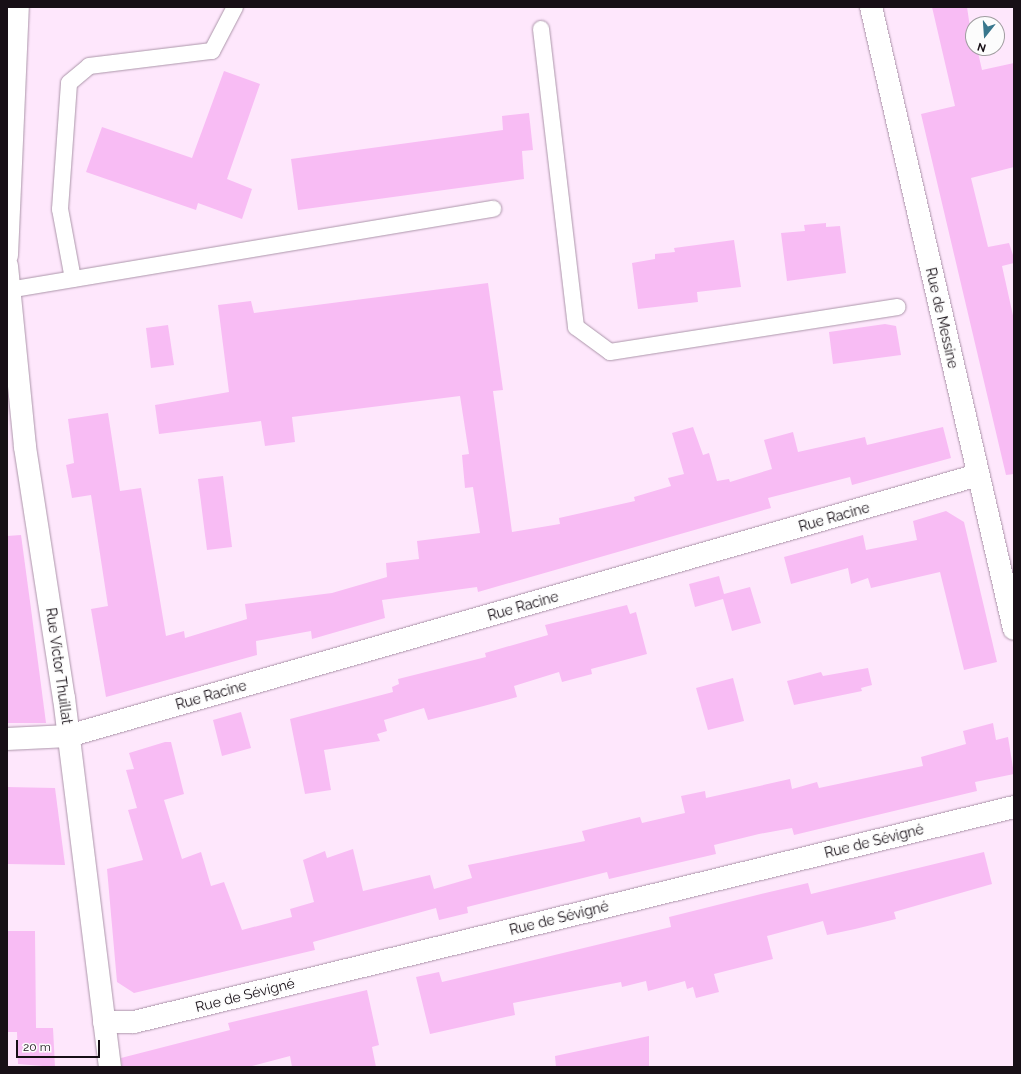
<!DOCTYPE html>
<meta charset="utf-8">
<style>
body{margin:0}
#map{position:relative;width:1021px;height:1074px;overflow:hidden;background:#fee7fc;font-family:Raleway,sans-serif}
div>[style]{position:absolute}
.building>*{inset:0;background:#f8bcf4}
.roads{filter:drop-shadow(0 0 1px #ac96aa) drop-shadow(0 0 1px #ac96aa)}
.lane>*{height:16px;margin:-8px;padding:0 8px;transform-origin:8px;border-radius:8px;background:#fff}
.street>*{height:22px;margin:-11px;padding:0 11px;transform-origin:11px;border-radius:11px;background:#fff}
span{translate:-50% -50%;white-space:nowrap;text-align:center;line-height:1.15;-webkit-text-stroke:3px #fcfcfc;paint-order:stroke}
.street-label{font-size:14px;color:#170f16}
.frame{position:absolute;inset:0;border:8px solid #170f16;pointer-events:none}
.north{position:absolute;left:965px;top:16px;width:40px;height:40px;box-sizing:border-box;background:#fcfcfc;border:1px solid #a09da0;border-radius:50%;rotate:197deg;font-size:11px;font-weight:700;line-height:16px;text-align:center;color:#170f16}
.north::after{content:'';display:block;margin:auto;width:14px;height:18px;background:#39778d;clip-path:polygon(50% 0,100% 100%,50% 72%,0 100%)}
.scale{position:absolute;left:16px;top:1040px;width:84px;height:18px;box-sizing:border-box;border:2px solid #170f16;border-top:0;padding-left:5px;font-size:12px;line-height:14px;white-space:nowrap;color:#170f16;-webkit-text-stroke:3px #fcfcfc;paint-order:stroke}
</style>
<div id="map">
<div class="building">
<i style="clip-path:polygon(932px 7px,967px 7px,973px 48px,977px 48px,982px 70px,1014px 63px,1014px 167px,971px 178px,988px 247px,1009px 243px,1014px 258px,1014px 263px,1002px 266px,1014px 320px,1014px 474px,1006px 475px,921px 114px,955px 106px)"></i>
<i style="clip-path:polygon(224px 71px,260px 84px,227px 179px,252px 189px,242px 219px,198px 203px,196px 210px,86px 172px,102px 127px,192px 158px)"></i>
<i style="clip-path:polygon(529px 113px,533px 150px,522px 151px,524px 179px,298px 210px,291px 159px,503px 130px,502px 116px)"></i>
<i style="clip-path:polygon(826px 223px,826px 227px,840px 226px,846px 273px,787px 281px,781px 233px,805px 231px,804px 225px)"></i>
<i style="clip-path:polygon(734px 240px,741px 287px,697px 292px,698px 302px,638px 309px,632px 263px,655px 259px,655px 254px,675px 252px,674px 248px)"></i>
<i style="clip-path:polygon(488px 283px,503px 390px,493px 391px,512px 532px,560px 524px,559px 518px,635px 501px,634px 497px,671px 486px,668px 478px,684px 474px,672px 433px,693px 427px,703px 455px,709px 453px,717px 481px,729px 479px,730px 482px,772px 469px,764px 440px,793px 432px,798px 452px,865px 437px,867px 445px,943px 427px,951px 458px,852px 485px,850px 477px,768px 498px,771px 508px,478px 592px,477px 587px,382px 600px,385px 618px,312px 639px,311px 631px,256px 641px,257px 655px,106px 697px,91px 609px,108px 606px,91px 495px,72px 498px,66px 465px,74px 463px,68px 419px,108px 413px,120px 491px,141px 488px,166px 636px,184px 631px,185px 638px,247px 619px,245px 604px,332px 593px,387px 577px,386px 563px,419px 559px,417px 541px,480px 533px,473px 487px,465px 488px,462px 455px,469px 454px,460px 396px,292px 417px,295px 442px,265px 446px,261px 421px,159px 434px,155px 405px,229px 392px,218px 305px,251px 301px,254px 313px)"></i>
<i style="clip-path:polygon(885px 324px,896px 326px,901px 355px,833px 364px,829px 332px)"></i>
<i style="clip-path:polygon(168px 325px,174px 365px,151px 368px,146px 328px)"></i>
<i style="clip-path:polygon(223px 476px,232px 547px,207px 550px,198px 479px)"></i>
<i style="clip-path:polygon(946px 511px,964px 522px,997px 662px,964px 670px,940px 572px,871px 588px,868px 578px,851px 584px,848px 568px,791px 584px,784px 557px,863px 535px,866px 550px,917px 540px,913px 521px)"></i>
<i style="clip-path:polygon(21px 535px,31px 609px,46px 723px,7px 723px,7px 536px)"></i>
<i style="clip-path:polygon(719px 576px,724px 594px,750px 587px,761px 623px,732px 631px,723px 599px,695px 607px,689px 584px)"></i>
<i style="clip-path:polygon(627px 605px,630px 614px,636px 612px,647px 654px,591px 669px,592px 674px,562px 682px,559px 672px,514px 686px,517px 697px,476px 708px,428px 720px,424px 708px,384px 720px,387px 731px,377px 734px,380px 741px,324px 750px,331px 790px,305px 794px,290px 719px,393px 692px,392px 687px,399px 684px,398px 679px,486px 657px,485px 653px,548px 635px,545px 625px)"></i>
<i style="clip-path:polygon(868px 668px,872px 685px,861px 688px,862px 691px,794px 705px,787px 681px,821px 672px,823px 676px)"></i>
<i style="clip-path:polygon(733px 678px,744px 721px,708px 730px,696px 688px)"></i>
<i style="clip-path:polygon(241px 712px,251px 748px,222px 756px,213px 720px)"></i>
<i style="clip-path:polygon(993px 723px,996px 740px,1008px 737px,1014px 774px,975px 782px,977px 791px,794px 835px,792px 828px,759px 834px,714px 845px,716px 854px,609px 879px,607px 872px,467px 907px,468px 913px,439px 920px,436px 908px,313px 942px,315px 950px,134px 993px,117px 982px,107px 869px,143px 860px,128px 810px,137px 808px,126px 770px,134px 769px,129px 753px,165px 742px,171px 742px,184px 794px,164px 800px,182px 859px,201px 852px,211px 886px,224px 882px,242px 930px,292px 917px,290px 909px,314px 902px,303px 860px,325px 851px,327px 858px,353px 849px,363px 891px,430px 875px,434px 889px,472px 878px,468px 865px,585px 841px,582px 831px,640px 817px,642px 823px,685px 813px,681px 796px,705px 791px,706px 798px,790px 779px,792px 789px,817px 782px,819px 788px,923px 766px,921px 757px,966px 744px,963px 731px)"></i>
<i style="clip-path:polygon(7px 787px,55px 788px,65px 865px,7px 864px)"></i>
<i style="clip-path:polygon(984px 852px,992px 884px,894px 912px,896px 919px,855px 929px,827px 935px,823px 921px,767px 936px,773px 959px,714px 974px,719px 992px,696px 998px,693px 987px,687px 989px,685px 981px,648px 991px,646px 981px,622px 987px,621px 982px,513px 1003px,515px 1015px,430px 1034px,416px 977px,439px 972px,442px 982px,671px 927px,669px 917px,757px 895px,808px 883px,811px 894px)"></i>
<i style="clip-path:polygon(7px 931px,35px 931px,36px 1028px,53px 1028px,55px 1067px,18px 1064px,17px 1032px,7px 1032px)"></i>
<i style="clip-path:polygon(367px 990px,379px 1045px,372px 1047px,376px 1067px,292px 1067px,290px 1056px,248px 1067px,122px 1067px,121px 1058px,230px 1030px,228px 1023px)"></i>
<i style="clip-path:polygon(649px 1036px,649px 1067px,556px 1067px,555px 1056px)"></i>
</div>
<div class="roads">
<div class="lane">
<i style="left:541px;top:29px;width:300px;rotate:83.3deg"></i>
<i style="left:576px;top:327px;width:42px;rotate:36.3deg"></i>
<i style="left:610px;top:352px;width:291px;rotate:-8.9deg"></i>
<i style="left:73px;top:279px;width:71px;rotate:-100.5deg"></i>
<i style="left:60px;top:209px;width:126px;rotate:-85.9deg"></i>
<i style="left:69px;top:83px;width:26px;rotate:-40deg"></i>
<i style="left:89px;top:66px;width:124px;rotate:-7deg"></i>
<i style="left:212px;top:51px;width:50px;rotate:-62.4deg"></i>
<i style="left:8px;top:290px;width:492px;rotate:-9.5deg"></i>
</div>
<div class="street">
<i style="left:871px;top:7px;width:638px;rotate:77.05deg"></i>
<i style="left:7px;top:255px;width:248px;rotate:-87.5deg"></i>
<i style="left:7px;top:266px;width:182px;rotate:84.3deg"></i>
<i style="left:25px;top:447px;width:254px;rotate:81.2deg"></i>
<i style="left:64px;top:698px;width:372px;rotate:82.9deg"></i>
<i style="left:7px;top:739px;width:61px;rotate:-2.8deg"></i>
<i style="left:68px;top:736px;width:947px;rotate:-16deg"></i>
<i style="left:104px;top:1022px;width:30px"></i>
<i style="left:134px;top:1022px;width:906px;rotate:-13.73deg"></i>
</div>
</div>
<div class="street-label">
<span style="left:942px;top:318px;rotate:77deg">Rue de Messine</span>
<span style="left:834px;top:517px;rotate:-16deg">Rue Racine</span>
<span style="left:523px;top:606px;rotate:-16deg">Rue Racine</span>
<span style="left:59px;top:666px;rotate:82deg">Rue Victor Thuillat</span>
<span style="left:211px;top:695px;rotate:-16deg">Rue Racine</span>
<span style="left:874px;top:841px;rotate:-14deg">Rue de Sévigné</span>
<span style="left:559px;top:918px;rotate:-14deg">Rue de Sévigné</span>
<span style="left:245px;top:995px;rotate:-14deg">Rue de Sévigné</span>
</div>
<div class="frame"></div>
<div class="north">N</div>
<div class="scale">20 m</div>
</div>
